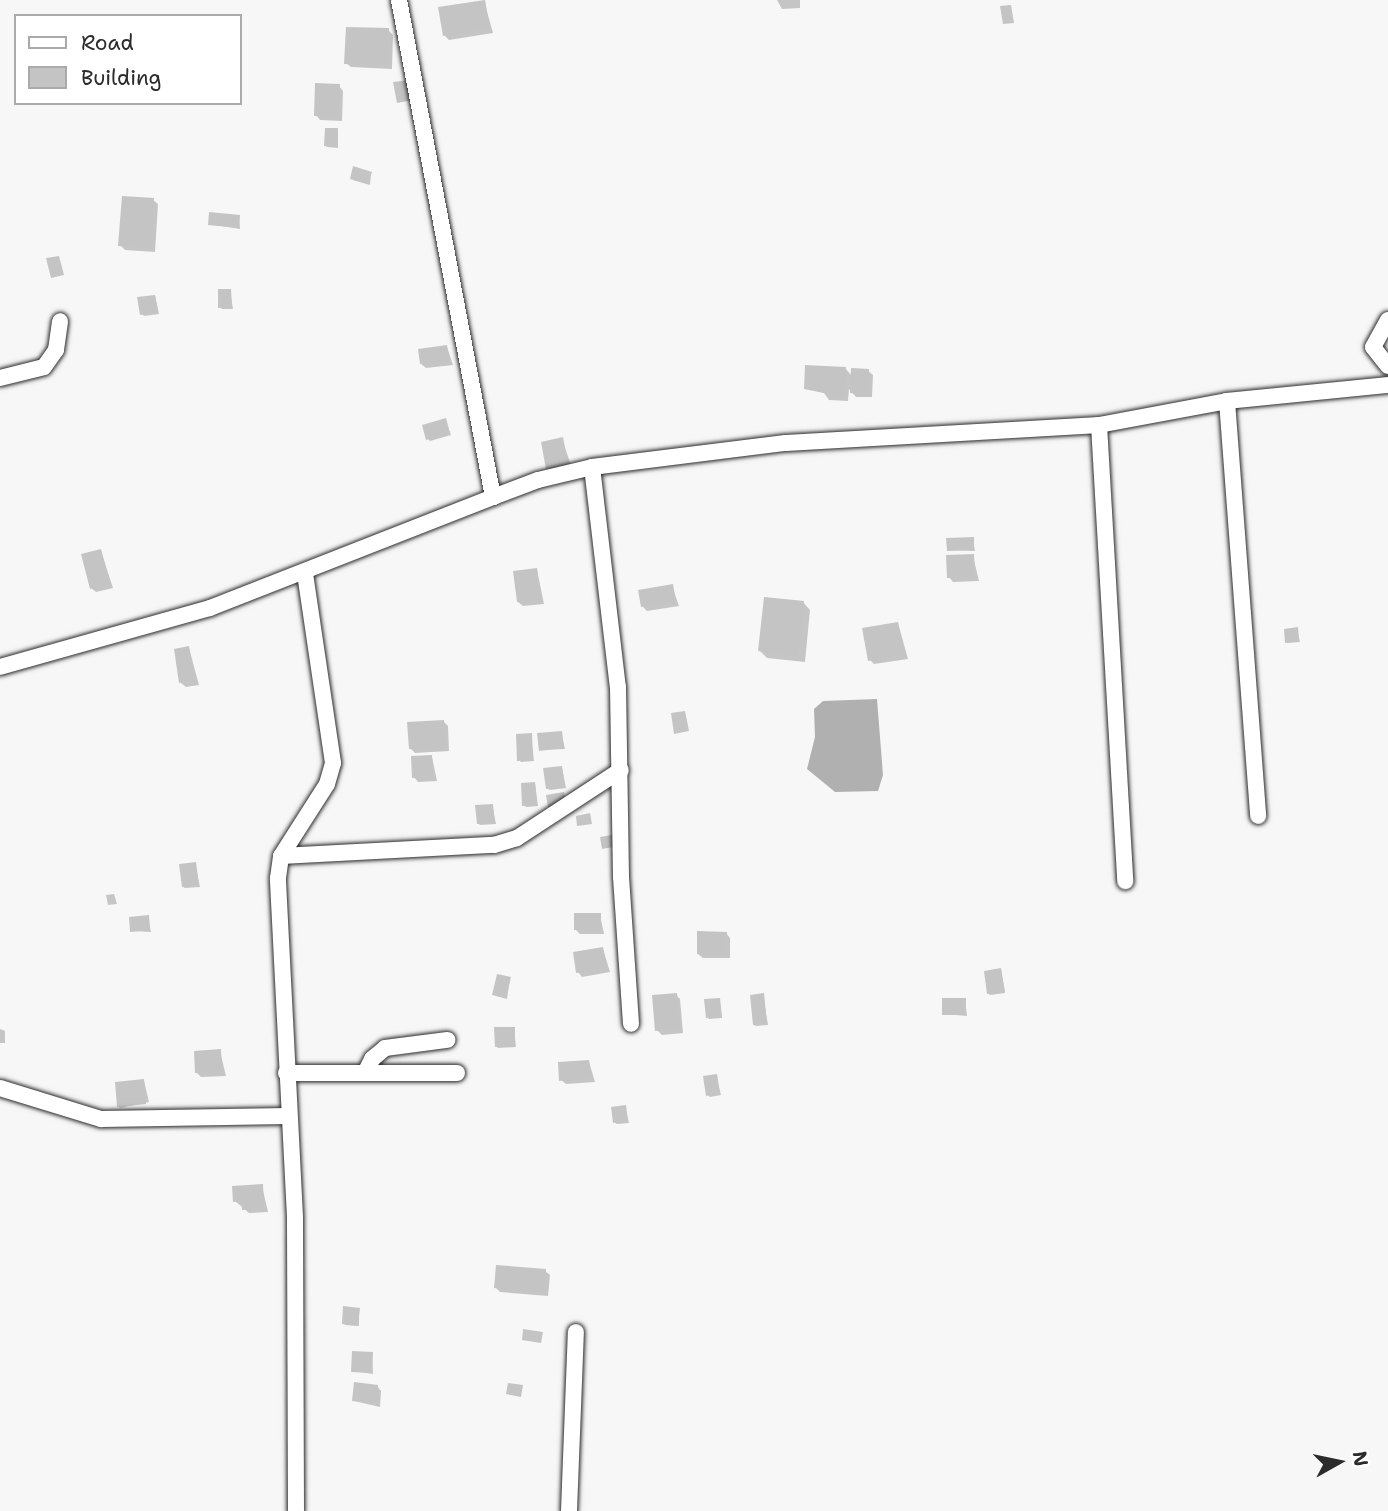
<!DOCTYPE html>
<style>
body{margin:0}
#map{position:relative;width:1388px;height:1511px;overflow:hidden;background:#f7f7f7;font-family:"Shantell Sans",sans-serif}
div>[style]{position:absolute}
.water>*{inset:0;background:#b0b0b0}
.shadow>*{inset:0;background:#0003}
.building>*{inset:0;background:#c4c4c4}
.roads{filter:drop-shadow(0 0 2px #2b2b2b) drop-shadow(0 0 2px #2b2b2b)}
.minor>*{height:16px;margin:-8px;padding:0 8px;transform-origin:8px;border-radius:8px;background:#fff}
span{translate:-50% -50%;white-space:nowrap;text-align:center;line-height:1.15;-webkit-text-stroke:5px #fff;paint-order:stroke}
.legend{position:absolute;left:14px;top:14px;width:228px;height:91px;box-sizing:border-box;background:#fff;border:2px solid #aaa;margin:0;padding:9px 12px;list-style:none;font-size:21px;color:#2b2b2b}
.legend li{display:flex;align-items:center;gap:14px;height:35px}
.legend b{width:35px;border:2px solid #aaa}
.north{position:absolute;left:1304px;top:1427px;width:70px;height:70px;-webkit-text-stroke:5px #fff;paint-order:stroke;rotate:81deg;font-size:19px;font-weight:700;line-height:28px;text-align:center;color:#2b2b2b}
.north::after{content:'';display:block;margin:auto;width:24px;height:32px;background:#2b2b2b;clip-path:polygon(50% 0,100% 100%,50% 72%,0 100%)}
</style>
<div id="map">
<div class="water">
<i style="clip-path:polygon(877px 699px,883px 775px,878px 791px,835px 792px,807px 769px,815px 737px,814px 709px,823px 701px)"></i>
</div>
<div class="shadow">
<i style="clip-path:polygon(777px 0,800px 0,800px 8px,782px 9px)"></i>
<i style="clip-path:polygon(484px 1px,493px 33px,449px 40px,445px 36px)"></i>
<i style="clip-path:polygon(388px 30px,393px 35px,392px 69px,351px 67px,346px 63px)"></i>
<i style="clip-path:polygon(339px 86px,343px 91px,342px 121px,320px 120px,316px 115px)"></i>
<i style="clip-path:polygon(338px 130px,338px 148px,327px 147px,326px 146px)"></i>
<i style="clip-path:polygon(371px 173px,370px 185px,353px 180px)"></i>
<i style="clip-path:polygon(153px 200px,158px 204px,155px 252px,125px 250px,120px 245px)"></i>
<i style="clip-path:polygon(239px 217px,240px 229px,209px 224px)"></i>
<i style="clip-path:polygon(230px 291px,233px 309px,222px 309px,220px 307px)"></i>
<i style="clip-path:polygon(155px 296px,159px 314px,144px 316px,142px 314px)"></i>
<i style="clip-path:polygon(447px 347px,453px 365px,426px 368px,421px 364px)"></i>
<i style="clip-path:polygon(845px 368px,852px 376px,868px 371px,873px 375px,872px 397px,856px 397px,849px 389px,848px 401px,829px 400px,824px 393px,805px 388px)"></i>
<i style="clip-path:polygon(445px 420px,451px 435px,430px 441px,428px 439px)"></i>
<i style="clip-path:polygon(562px 439px,572px 468px,552px 472px,548px 468px)"></i>
<i style="clip-path:polygon(973px 539px,975px 551px,948px 550px)"></i>
<i style="clip-path:polygon(101px 551px,113px 588px,96px 592px,91px 588px)"></i>
<i style="clip-path:polygon(973px 556px,979px 581px,953px 582px,949px 577px)"></i>
<i style="clip-path:polygon(537px 570px,544px 604px,523px 606px,518px 602px)"></i>
<i style="clip-path:polygon(672px 586px,679px 606px,647px 611px,643px 607px)"></i>
<i style="clip-path:polygon(803px 602px,810px 610px,805px 662px,767px 658px,760px 651px)"></i>
<i style="clip-path:polygon(898px 623px,908px 659px,874px 664px,870px 660px)"></i>
<i style="clip-path:polygon(1297px 629px,1300px 642px,1288px 643px,1286px 642px)"></i>
<i style="clip-path:polygon(189px 648px,199px 685px,186px 687px,181px 683px)"></i>
<i style="clip-path:polygon(444px 722px,448px 726px,449px 751px,415px 753px,410px 748px)"></i>
<i style="clip-path:polygon(561px 732px,565px 749px,541px 750px)"></i>
<i style="clip-path:polygon(531px 735px,534px 761px,521px 762px,519px 760px)"></i>
<i style="clip-path:polygon(432px 757px,437px 781px,418px 782px,414px 777px)"></i>
<i style="clip-path:polygon(562px 768px,566px 788px,550px 790px,548px 789px)"></i>
<i style="clip-path:polygon(535px 783px,538px 806px,526px 807px,524px 805px)"></i>
<i style="clip-path:polygon(492px 805px,496px 824px,480px 825px,479px 824px)"></i>
<i style="clip-path:polygon(195px 864px,200px 887px,185px 888px,183px 887px)"></i>
<i style="clip-path:polygon(106px 895px,114px 894px,117px 904px,108px 905px)"></i>
<i style="clip-path:polygon(600px 915px,604px 934px,580px 934px,576px 930px)"></i>
<i style="clip-path:polygon(148px 917px,151px 932px,132px 931px)"></i>
<i style="clip-path:polygon(726px 933px,730px 938px,730px 958px,703px 958px,698px 954px)"></i>
<i style="clip-path:polygon(603px 949px,610px 972px,582px 977px,578px 972px)"></i>
<i style="clip-path:polygon(1001px 970px,1005px 993px,990px 995px,988px 993px)"></i>
<i style="clip-path:polygon(510px 978px,507px 999px,496px 996px,494px 994px)"></i>
<i style="clip-path:polygon(676px 995px,680px 999px,683px 1033px,662px 1035px,657px 1030px)"></i>
<i style="clip-path:polygon(763px 995px,768px 1025px,756px 1026px,754px 1025px)"></i>
<i style="clip-path:polygon(965px 999px,967px 1016px,944px 1014px)"></i>
<i style="clip-path:polygon(719px 1000px,722px 1018px,709px 1019px,708px 1018px)"></i>
<i style="clip-path:polygon(0 1029px,5px 1031px,5px 1043px,0 1043px)"></i>
<i style="clip-path:polygon(514px 1029px,516px 1047px,498px 1048px,496px 1046px)"></i>
<i style="clip-path:polygon(220px 1051px,226px 1076px,201px 1077px,197px 1073px)"></i>
<i style="clip-path:polygon(589px 1062px,595px 1082px,566px 1084px,561px 1080px)"></i>
<i style="clip-path:polygon(716px 1076px,721px 1095px,710px 1097px,708px 1095px)"></i>
<i style="clip-path:polygon(144px 1081px,149px 1102px,120px 1108px,118px 1106px)"></i>
<i style="clip-path:polygon(625px 1107px,629px 1123px,617px 1124px,615px 1123px)"></i>
<i style="clip-path:polygon(262px 1186px,268px 1212px,249px 1213px,235px 1201px)"></i>
<i style="clip-path:polygon(545px 1271px,550px 1275px,548px 1296px,500px 1292px,496px 1288px)"></i>
<i style="clip-path:polygon(359px 1309px,359px 1326px,345px 1325px,344px 1323px)"></i>
<i style="clip-path:polygon(372px 1354px,373px 1374px,353px 1371px)"></i>
<i style="clip-path:polygon(377px 1386px,381px 1391px,380px 1407px,354px 1401px)"></i>
</div>
<div class="building">
<i style="clip-path:polygon(485px 0,490px 28px,443px 36px,438px 7px)"></i>
<i style="clip-path:polygon(1011px 5px,1014px 23px,1003px 24px,1000px 6px)"></i>
<i style="clip-path:polygon(346px 27px,389px 28px,388px 65px,344px 64px)"></i>
<i style="clip-path:polygon(410px 80px,413px 100px,397px 103px,393px 82px)"></i>
<i style="clip-path:polygon(315px 83px,340px 84px,338px 117px,314px 116px)"></i>
<i style="clip-path:polygon(325px 128px,338px 128px,337px 147px,324px 146px)"></i>
<i style="clip-path:polygon(353px 166px,372px 172px,368px 184px,350px 179px)"></i>
<i style="clip-path:polygon(122px 196px,154px 198px,151px 248px,118px 246px)"></i>
<i style="clip-path:polygon(209px 212px,240px 215px,239px 228px,208px 225px)"></i>
<i style="clip-path:polygon(59px 256px,64px 275px,51px 278px,46px 258px)"></i>
<i style="clip-path:polygon(218px 289px,231px 289px,232px 307px,218px 308px)"></i>
<i style="clip-path:polygon(155px 295px,158px 312px,140px 315px,137px 297px)"></i>
<i style="clip-path:polygon(447px 345px,449px 361px,420px 364px,418px 349px)"></i>
<i style="clip-path:polygon(805px 365px,846px 367px,844px 397px,804px 389px)"></i>
<i style="clip-path:polygon(851px 368px,869px 369px,868px 394px,850px 393px)"></i>
<i style="clip-path:polygon(446px 418px,450px 433px,426px 440px,422px 425px)"></i>
<i style="clip-path:polygon(563px 437px,568px 464px,546px 469px,541px 442px)"></i>
<i style="clip-path:polygon(974px 537px,974px 550px,947px 551px,946px 538px)"></i>
<i style="clip-path:polygon(101px 549px,110px 584px,90px 589px,81px 554px)"></i>
<i style="clip-path:polygon(974px 554px,975px 577px,947px 578px,946px 555px)"></i>
<i style="clip-path:polygon(537px 568px,541px 600px,517px 602px,513px 571px)"></i>
<i style="clip-path:polygon(673px 584px,676px 602px,641px 607px,638px 590px)"></i>
<i style="clip-path:polygon(764px 597px,804px 601px,798px 656px,758px 651px)"></i>
<i style="clip-path:polygon(898px 622px,904px 654px,868px 661px,862px 628px)"></i>
<i style="clip-path:polygon(1298px 627px,1299px 641px,1285px 643px,1284px 629px)"></i>
<i style="clip-path:polygon(189px 646px,195px 681px,179px 683px,174px 649px)"></i>
<i style="clip-path:polygon(685px 711px,689px 731px,674px 734px,671px 713px)"></i>
<i style="clip-path:polygon(444px 720px,446px 747px,409px 749px,407px 722px)"></i>
<i style="clip-path:polygon(562px 731px,564px 748px,539px 751px,537px 733px)"></i>
<i style="clip-path:polygon(532px 733px,533px 760px,517px 761px,516px 734px)"></i>
<i style="clip-path:polygon(432px 755px,433px 777px,412px 778px,411px 756px)"></i>
<i style="clip-path:polygon(562px 766px,565px 787px,546px 789px,543px 768px)"></i>
<i style="clip-path:polygon(535px 782px,537px 805px,522px 806px,521px 783px)"></i>
<i style="clip-path:polygon(564px 792px,566px 804px,548px 807px,546px 795px)"></i>
<i style="clip-path:polygon(493px 804px,495px 823px,477px 824px,475px 805px)"></i>
<i style="clip-path:polygon(590px 813px,592px 824px,577px 826px,576px 816px)"></i>
<i style="clip-path:polygon(617px 834px,619px 846px,602px 849px,600px 837px)"></i>
<i style="clip-path:polygon(196px 862px,199px 885px,182px 887px,179px 864px)"></i>
<i style="clip-path:polygon(574px 913px,601px 913px,601px 930px,574px 930px)"></i>
<i style="clip-path:polygon(149px 915px,150px 930px,130px 932px,129px 917px)"></i>
<i style="clip-path:polygon(697px 931px,727px 932px,727px 954px,697px 954px)"></i>
<i style="clip-path:polygon(603px 947px,607px 968px,576px 973px,573px 952px)"></i>
<i style="clip-path:polygon(1001px 968px,1005px 992px,987px 994px,984px 971px)"></i>
<i style="clip-path:polygon(497px 974px,511px 977px,506px 998px,492px 995px)"></i>
<i style="clip-path:polygon(677px 993px,680px 1029px,655px 1031px,652px 995px)"></i>
<i style="clip-path:polygon(764px 993px,767px 1024px,753px 1025px,750px 995px)"></i>
<i style="clip-path:polygon(720px 998px,722px 1017px,706px 1018px,704px 999px)"></i>
<i style="clip-path:polygon(942px 998px,966px 998px,966px 1015px,942px 1015px)"></i>
<i style="clip-path:polygon(494px 1027px,515px 1027px,515px 1046px,495px 1047px)"></i>
<i style="clip-path:polygon(221px 1049px,222px 1072px,195px 1073px,194px 1051px)"></i>
<i style="clip-path:polygon(589px 1060px,591px 1078px,559px 1081px,558px 1062px)"></i>
<i style="clip-path:polygon(717px 1074px,720px 1093px,706px 1096px,703px 1076px)"></i>
<i style="clip-path:polygon(144px 1079px,146px 1104px,117px 1107px,115px 1082px)"></i>
<i style="clip-path:polygon(626px 1105px,628px 1121px,613px 1123px,611px 1107px)"></i>
<i style="clip-path:polygon(263px 1184px,264px 1209px,242px 1210px,242px 1201px,233px 1202px,232px 1186px)"></i>
<i style="clip-path:polygon(496px 1265px,546px 1269px,544px 1293px,494px 1288px)"></i>
<i style="clip-path:polygon(343px 1306px,360px 1308px,358px 1326px,342px 1324px)"></i>
<i style="clip-path:polygon(523px 1329px,543px 1332px,541px 1343px,522px 1340px)"></i>
<i style="clip-path:polygon(352px 1351px,373px 1352px,372px 1373px,351px 1372px)"></i>
<i style="clip-path:polygon(354px 1382px,378px 1385px,376px 1403px,352px 1401px)"></i>
<i style="clip-path:polygon(508px 1383px,523px 1385px,521px 1397px,506px 1394px)"></i>
</div>
<div class="roads">
<div class="minor">
<i style="left:399px;top:0;width:506px;rotate:79.29deg"></i>
<i style="left:493px;top:497px;width:48px;rotate:-20.7deg"></i>
<i style="left:538px;top:480px;width:56px;rotate:-13.5deg"></i>
<i style="left:592px;top:467px;width:195px;rotate:-7.1deg"></i>
<i style="left:786px;top:443px;width:314px;rotate:-3.3deg"></i>
<i style="left:1099px;top:425px;width:130px;rotate:-10.6deg"></i>
<i style="left:1227px;top:401px;width:162px;rotate:-5.7deg"></i>
<i style="left:1388px;top:320px;width:31px;rotate:119deg"></i>
<i style="left:1373px;top:347px;width:24px;rotate:52deg"></i>
<i style="left:0;top:378px;width:45px;rotate:-14deg"></i>
<i style="left:44px;top:367px;width:21px;rotate:-55deg"></i>
<i style="left:56px;top:350px;width:29px;rotate:-82deg"></i>
<i style="left:1227px;top:401px;width:416px;rotate:85.7deg"></i>
<i style="left:1099px;top:425px;width:457px;rotate:86.7deg"></i>
<i style="left:592px;top:467px;width:222px;rotate:83.3deg"></i>
<i style="left:618px;top:687px;width:190px;rotate:89.1deg"></i>
<i style="left:621px;top:877px;width:147px;rotate:86.1deg"></i>
<i style="left:0;top:667px;width:218px;rotate:-15.7deg"></i>
<i style="left:210px;top:608px;width:304px;rotate:-21.4deg"></i>
<i style="left:281px;top:856px;width:213px;rotate:-3deg"></i>
<i style="left:494px;top:845px;width:24px;rotate:-17deg"></i>
<i style="left:517px;top:838px;width:124px;rotate:-33.2deg"></i>
<i style="left:286px;top:1073px;width:171px"></i>
<i style="left:365px;top:1073px;width:16px;rotate:-63deg"></i>
<i style="left:372px;top:1059px;width:17px;rotate:-40deg"></i>
<i style="left:385px;top:1048px;width:63px;rotate:-7.4deg"></i>
<i style="left:0;top:1088px;width:106px;rotate:17.1deg"></i>
<i style="left:101px;top:1119px;width:187px;rotate:-0.9deg"></i>
<i style="left:296px;top:1511px;width:294px;rotate:-90.2deg"></i>
<i style="left:295px;top:1217px;width:339px;rotate:-92.9deg"></i>
<i style="left:278px;top:878px;width:22px;rotate:-82deg"></i>
<i style="left:281px;top:856px;width:85px;rotate:-57.4deg"></i>
<i style="left:327px;top:784px;width:22px;rotate:-74deg"></i>
<i style="left:333px;top:763px;width:192px;rotate:-98.4deg"></i>
<i style="left:569px;top:1511px;width:179px;rotate:-87.8deg"></i>
</div>
</div>
<ul class="legend">
<li><b style="height:9px;background:#fff"></b>Road</li>
<li><b style="height:19px;background:#c4c4c4"></b>Building</li>
</ul>
<div class="north">N</div>
</div>
